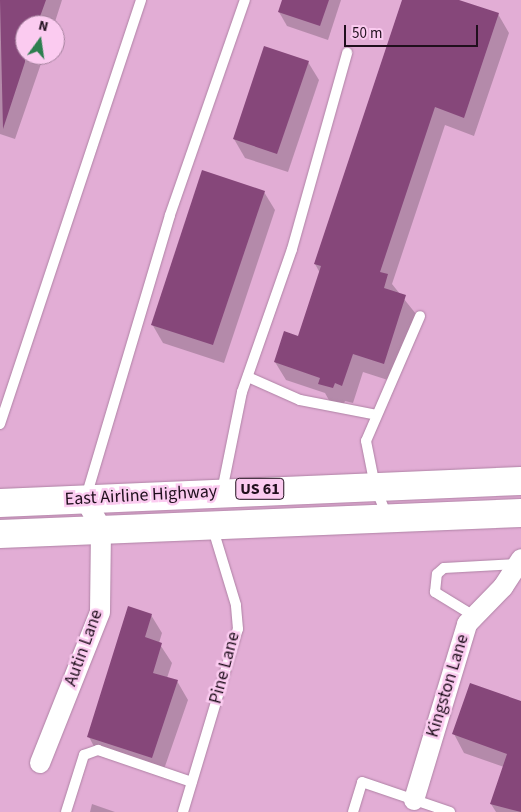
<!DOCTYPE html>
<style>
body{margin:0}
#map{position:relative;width:521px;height:812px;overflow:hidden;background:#eebee3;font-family:"Source Sans 3",sans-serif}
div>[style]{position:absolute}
.built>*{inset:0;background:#e2add5}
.shadow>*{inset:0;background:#0003}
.building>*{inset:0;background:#86477a}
.roads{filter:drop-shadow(0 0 1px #af82a5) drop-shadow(0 0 1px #af82a5)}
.service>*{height:10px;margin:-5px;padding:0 5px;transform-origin:5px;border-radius:5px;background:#fff}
.minor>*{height:20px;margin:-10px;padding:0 10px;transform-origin:10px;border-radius:10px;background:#fff}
.trunk>*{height:28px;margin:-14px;padding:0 14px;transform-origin:14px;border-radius:14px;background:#fff}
span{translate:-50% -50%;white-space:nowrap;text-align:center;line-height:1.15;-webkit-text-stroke:5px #fbcbf0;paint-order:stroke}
.shield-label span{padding:1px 4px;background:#fbcbf0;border:1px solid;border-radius:4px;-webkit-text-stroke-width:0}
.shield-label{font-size:16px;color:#200f1d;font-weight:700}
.street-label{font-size:18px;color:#200f1d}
.north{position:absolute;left:15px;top:15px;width:50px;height:50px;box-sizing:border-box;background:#fbcbf0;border:1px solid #a3809c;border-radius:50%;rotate:14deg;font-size:14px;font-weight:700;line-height:20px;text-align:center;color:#200f1d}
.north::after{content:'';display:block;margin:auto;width:18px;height:22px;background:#2d7e4f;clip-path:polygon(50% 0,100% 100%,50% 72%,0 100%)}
.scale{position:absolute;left:344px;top:25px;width:134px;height:22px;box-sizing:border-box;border:2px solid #200f1d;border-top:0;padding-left:6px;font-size:15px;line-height:18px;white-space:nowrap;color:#200f1d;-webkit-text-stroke:4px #fbcbf0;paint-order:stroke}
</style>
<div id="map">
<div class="built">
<i style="clip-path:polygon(evenodd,0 0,521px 0,521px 812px,0 812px,0 0,25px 25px,55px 25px,55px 55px,25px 55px,25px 25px)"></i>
</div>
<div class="shadow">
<i style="clip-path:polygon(0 0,62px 0,54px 25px,25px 25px,25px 55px,44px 55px,15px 139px,0 134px)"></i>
<i style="clip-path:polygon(283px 0,341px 0,328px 40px,287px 26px,279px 12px)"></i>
<i style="clip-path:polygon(403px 0,455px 0,498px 14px,509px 33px,474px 136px,445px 125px,392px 284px,416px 314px,394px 382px,363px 372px,353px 403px,345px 401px,343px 406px,330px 402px,325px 393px,286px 380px,275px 362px,299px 337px,320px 273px,315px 264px)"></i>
<i style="clip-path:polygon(308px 62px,319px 80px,288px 172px,245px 158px,234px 139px)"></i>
<i style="clip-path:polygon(264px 192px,275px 210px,224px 363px,163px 343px,152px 324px)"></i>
<i style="clip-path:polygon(151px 615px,162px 633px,159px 643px,172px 663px,167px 678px,177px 681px,188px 700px,162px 775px,99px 756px,89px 737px)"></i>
<i style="clip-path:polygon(521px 702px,521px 812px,496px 812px,491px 804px,504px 767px,464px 753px,454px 734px)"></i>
<i style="clip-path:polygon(92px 804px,115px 812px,90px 812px)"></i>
</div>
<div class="building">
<i style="clip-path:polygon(0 0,46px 0,37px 25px,25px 25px,25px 62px,3px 129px)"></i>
<i style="clip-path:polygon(282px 0,329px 0,320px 26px,278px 12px)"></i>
<i style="clip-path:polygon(402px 0,459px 0,499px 13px,464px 118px,435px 107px,380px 272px,388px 274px,384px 288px,406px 295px,384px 364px,353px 354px,342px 386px,335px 383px,333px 388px,318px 384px,320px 378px,274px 362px,284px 331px,298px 336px,321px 266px,314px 264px)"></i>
<i style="clip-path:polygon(264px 46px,309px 61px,277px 154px,233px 139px)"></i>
<i style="clip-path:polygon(202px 170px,265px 191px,213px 345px,151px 325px)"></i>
<i style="clip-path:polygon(128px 606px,152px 614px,145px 637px,162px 643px,153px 673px,178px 680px,152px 758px,87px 737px)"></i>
<i style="clip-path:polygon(470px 683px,521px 701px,521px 812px,490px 804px,507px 754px,452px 734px)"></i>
</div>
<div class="roads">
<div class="service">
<i style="left:248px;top:377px;width:57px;rotate:23.9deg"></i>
<i style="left:300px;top:400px;width:78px;rotate:11deg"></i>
<i style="left:0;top:424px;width:447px;rotate:-71.6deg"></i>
<i style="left:222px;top:491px;width:101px;rotate:-78.6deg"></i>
<i style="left:242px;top:392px;width:151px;rotate:-70.7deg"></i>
<i style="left:292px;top:249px;width:204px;rotate:-74.3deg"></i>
<i style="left:86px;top:497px;width:294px;rotate:-73.4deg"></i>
<i style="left:170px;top:215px;width:228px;rotate:-70.8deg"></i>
<i style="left:387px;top:516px;width:32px;rotate:-112deg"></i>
<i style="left:375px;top:486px;width:46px;rotate:-101.3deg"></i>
<i style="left:366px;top:441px;width:136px;rotate:-66.6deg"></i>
<i style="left:474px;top:616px;width:46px;rotate:-148.4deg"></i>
<i style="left:435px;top:592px;width:18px;rotate:-84deg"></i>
<i style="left:437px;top:574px;width:9px;rotate:-41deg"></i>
<i style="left:444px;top:568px;width:73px;rotate:-3.1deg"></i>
<i style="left:66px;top:812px;width:60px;rotate:-72.5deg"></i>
<i style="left:84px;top:755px;width:15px;rotate:-20deg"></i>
<i style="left:98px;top:750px;width:99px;rotate:18.8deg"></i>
<i style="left:183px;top:812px;width:191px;rotate:-73.3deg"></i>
<i style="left:238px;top:629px;width:24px;rotate:-95deg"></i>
<i style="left:236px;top:605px;width:83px;rotate:-106.9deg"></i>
<i style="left:353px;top:812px;width:31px;rotate:-73deg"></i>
<i style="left:362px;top:782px;width:93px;rotate:18.8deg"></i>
</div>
<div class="minor">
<i style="left:40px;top:763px;width:162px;rotate:-68.3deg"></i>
<i style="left:100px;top:612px;width:84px;rotate:-89.3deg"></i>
<i style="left:101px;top:528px;width:33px;rotate:-119deg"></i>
<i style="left:414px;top:800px;width:184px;rotate:-73.2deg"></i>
<i style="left:467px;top:624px;width:52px;rotate:-45.8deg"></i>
<i style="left:503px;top:587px;width:33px;rotate:-57deg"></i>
</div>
<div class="trunk">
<i style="left:0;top:503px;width:521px;rotate:-2.42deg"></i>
<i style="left:0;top:534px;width:521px;rotate:-2.31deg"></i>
</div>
</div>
<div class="shield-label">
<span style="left:260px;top:489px">US 61</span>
</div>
<div class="street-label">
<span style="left:141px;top:496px;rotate:-3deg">East Airline Highway</span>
<span style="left:84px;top:648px;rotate:-70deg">Autin Lane</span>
<span style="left:225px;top:668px;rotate:-75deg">Pine Lane</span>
<span style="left:448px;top:686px;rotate:-73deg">Kingston Lane</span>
</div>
<div class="north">N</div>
<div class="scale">50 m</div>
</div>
